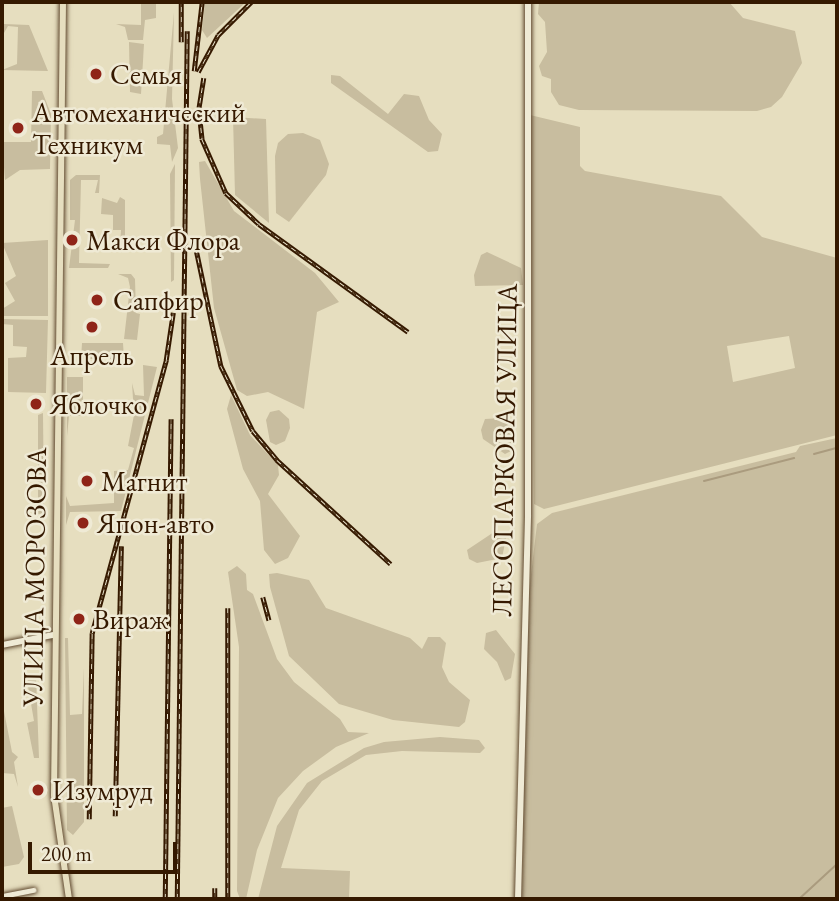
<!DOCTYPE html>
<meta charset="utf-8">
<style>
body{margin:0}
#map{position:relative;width:839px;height:901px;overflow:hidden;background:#e6debf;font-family:"EB Garamond",serif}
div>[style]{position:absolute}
.green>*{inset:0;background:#c8bd9f}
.stream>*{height:2px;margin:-1px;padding:0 1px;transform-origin:1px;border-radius:1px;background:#aa9b7e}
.roads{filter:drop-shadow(0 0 2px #614a30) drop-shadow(0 0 2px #614a30)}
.street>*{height:4.5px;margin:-2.25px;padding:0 2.25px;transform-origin:2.25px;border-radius:2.25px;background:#efead5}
.secondary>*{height:6px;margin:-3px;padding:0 3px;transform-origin:3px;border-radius:3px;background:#efead5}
.primary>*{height:6px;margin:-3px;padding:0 3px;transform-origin:3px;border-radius:3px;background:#e6debf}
.rail>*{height:4.5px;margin-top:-2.25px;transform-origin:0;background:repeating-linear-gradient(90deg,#efead5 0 5px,#351900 0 10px);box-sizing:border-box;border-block:2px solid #351900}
.dots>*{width:19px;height:19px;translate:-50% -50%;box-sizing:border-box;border:4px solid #efead5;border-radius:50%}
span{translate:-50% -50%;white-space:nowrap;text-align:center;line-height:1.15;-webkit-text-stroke:5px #efead5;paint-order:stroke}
.poi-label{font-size:28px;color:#351900}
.left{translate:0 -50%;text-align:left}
.street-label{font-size:28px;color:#351900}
.frame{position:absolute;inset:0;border:4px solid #351900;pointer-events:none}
.scale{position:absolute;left:28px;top:842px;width:149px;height:32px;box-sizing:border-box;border:4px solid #351900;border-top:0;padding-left:9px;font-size:21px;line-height:24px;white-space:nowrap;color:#351900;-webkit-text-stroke:5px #efead5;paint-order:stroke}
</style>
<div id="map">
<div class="green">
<i style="clip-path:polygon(141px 2px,156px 2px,156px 18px,145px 20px,143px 40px,128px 40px,125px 27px,116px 24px,141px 25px)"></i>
<i style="clip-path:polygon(205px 2px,246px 2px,207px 38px,202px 30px)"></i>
<i style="clip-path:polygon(539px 2px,729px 2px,743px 18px,795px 31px,802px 63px,782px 97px,771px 107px,757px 111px,579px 110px,559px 105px,551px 92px,551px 79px,542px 76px,539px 66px,547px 52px,545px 22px,538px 14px)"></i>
<i style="clip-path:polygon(174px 12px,172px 99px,178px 148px,172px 162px,170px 145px,157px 144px,157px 137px,163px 134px)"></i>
<i style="clip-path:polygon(4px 24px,29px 25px,48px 71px,2px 70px,17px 64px,18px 27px,8px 26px,4px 33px)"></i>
<i style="clip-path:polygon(129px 42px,144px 44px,141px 94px,130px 92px)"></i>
<i style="clip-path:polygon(331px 75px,340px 76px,388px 114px,404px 94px,419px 96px,429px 120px,442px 134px,438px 151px,428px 152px,331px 83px)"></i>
<i style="clip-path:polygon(32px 91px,42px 91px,51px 114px,50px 169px,20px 170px,5px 180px,2px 142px,31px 142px)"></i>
<i style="clip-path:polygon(evenodd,530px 115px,580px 127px,580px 166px,585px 171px,721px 196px,762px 237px,837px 258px,837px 435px,544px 509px,534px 504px,530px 115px,789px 336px,795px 368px,733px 382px,727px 346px,789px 336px)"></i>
<i style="clip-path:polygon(233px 117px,266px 119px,269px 223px,235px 195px)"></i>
<i style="clip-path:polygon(303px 133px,320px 140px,329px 164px,326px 175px,289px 222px,276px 213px,275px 156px,278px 143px,288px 134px)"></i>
<i style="clip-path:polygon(205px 161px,234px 211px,315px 273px,339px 302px,317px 312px,304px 409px,268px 392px,247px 396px,237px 390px,214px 308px,200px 179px,199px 162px)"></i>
<i style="clip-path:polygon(175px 164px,174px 280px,171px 282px,170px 174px)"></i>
<i style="clip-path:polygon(76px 175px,100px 175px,99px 193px,95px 193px,98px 180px,81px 180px,79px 263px,110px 264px,108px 268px,69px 268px,75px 220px,70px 220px,70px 180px)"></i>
<i style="clip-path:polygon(120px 197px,125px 200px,125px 242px,120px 245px,121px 230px,113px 230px,113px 215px,101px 214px,102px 198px,117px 203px)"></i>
<i style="clip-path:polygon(48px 240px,48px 316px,2px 316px,2px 309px,15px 301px,5px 283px,16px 276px,2px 243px)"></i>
<i style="clip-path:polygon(487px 252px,521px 268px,523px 285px,475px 286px,474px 275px,481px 255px)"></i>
<i style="clip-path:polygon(118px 274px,131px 274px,135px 279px,136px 313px,140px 314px,137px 340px,124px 339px,130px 287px,128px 278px)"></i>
<i style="clip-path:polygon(2px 319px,48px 320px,46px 393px,8px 392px,8px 358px,26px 357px,27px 347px,13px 346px,13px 325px,2px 324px)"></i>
<i style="clip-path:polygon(82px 343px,123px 343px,124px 359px,81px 359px)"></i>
<i style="clip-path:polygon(143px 365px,157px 367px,121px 511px,70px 512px,66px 525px,66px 496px,70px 506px,114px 503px,114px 471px,128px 470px,134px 448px,128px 446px,134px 415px,132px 383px,135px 395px,144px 396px)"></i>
<i style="clip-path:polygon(67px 377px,83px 377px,83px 416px,69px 416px,67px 436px)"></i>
<i style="clip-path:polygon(231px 395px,250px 435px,278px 465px,279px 475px,268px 494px,300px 536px,288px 558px,275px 564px,264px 550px,260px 501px,243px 469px,227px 409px)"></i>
<i style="clip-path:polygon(279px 410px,289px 419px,290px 428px,285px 441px,276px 445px,270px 442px,266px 420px,270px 412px)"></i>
<i style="clip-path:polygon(43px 413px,44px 513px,38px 514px,38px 415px)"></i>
<i style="clip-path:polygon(503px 418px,512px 425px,511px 451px,505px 454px,483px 439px,481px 430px,485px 419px)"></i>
<i style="clip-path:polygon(837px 438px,837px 899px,522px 899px,526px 617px,537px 524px,552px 513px,796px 452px,800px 446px)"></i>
<i style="clip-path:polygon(494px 532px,506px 538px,502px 558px,477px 563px,469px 559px,467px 550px)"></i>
<i style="clip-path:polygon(237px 566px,246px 574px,247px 590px,253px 594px,277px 659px,294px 682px,340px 719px,348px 732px,369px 733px,336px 747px,303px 771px,278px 798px,257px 850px,246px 899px,240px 899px,237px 891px,239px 647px,228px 572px)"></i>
<i style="clip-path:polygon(277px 573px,309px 580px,326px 608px,410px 638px,422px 649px,428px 637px,440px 637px,446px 643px,442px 667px,449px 682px,470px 700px,465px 722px,459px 727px,393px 720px,339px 704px,289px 656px,270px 587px,269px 574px)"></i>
<i style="clip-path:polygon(496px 630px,515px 654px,511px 678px,505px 681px,497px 662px,484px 649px,486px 633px)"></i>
<i style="clip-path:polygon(65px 638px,68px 638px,70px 715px,82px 714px,84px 668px,84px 822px,73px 835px,67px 830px)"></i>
<i style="clip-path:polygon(26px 675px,36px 676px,39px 758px,34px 758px,27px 723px,34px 721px)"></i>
<i style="clip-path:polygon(2px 701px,12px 752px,18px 757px,14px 762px,18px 787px,14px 774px,2px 773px)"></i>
<i style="clip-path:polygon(440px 737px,479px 740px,485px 748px,480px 753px,402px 751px,366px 755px,322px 781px,299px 810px,281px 868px,350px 871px,349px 899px,258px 899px,277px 826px,307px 783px,364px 748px,384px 742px)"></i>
<i style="clip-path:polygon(12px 806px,24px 857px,19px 864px,2px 867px,2px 808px)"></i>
</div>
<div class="stream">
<i style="left:814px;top:454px;width:24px;rotate:-15deg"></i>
<i style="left:704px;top:481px;width:93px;rotate:-14.3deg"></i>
<i style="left:799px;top:899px;width:52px;rotate:-42.6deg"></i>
</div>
<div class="roads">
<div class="street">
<i style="left:2px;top:896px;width:32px;rotate:-11deg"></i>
</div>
<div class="secondary">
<i style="left:2px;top:645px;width:52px;rotate:-11.1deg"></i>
<i style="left:518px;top:899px;width:384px;rotate:-88.5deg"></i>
<i style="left:528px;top:515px;width:513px;rotate:-90deg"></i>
</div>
<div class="primary">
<i style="left:63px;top:2px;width:793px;rotate:90.65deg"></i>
<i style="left:54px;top:795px;width:105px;rotate:81.8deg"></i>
</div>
</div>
<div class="rail">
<i style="left:181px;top:42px;width:40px;rotate:-90deg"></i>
<i style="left:194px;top:71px;width:69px;rotate:-83.4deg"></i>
<i style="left:198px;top:72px;width:42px;rotate:-61.6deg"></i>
<i style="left:218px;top:35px;width:47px;rotate:-45deg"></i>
<i style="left:204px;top:78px;width:30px;rotate:99deg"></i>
<i style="left:199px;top:108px;width:31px;rotate:84deg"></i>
<i style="left:202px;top:139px;width:59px;rotate:66deg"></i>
<i style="left:226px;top:193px;width:45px;rotate:43.2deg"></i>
<i style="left:259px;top:224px;width:184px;rotate:35.9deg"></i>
<i style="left:196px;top:248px;width:121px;rotate:78deg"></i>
<i style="left:221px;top:366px;width:72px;rotate:63.8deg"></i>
<i style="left:253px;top:431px;width:38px;rotate:50deg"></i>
<i style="left:277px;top:460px;width:154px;rotate:42.4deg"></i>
<i style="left:263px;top:597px;width:24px;rotate:75deg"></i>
<i style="left:228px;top:608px;width:291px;rotate:90deg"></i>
<i style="left:115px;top:816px;width:270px;rotate:-88.7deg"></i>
<i style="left:89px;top:819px;width:186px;rotate:-89.1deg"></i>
<i style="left:92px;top:633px;width:283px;rotate:-74.8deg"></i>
<i style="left:166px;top:360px;width:48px;rotate:-81.5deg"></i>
<i style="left:215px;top:888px;width:11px;rotate:90deg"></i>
<i style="left:165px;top:899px;width:480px;rotate:-89.3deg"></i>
<i style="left:177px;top:899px;width:868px;rotate:-89.34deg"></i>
</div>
<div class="dots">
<i style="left:96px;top:74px;background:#8f2418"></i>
<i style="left:18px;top:128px;background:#8f2418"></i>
<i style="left:72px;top:240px;background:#8f2418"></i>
<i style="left:97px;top:300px;background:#8f2418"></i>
<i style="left:92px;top:327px;background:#8f2418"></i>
<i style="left:36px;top:404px;background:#8f2418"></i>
<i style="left:87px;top:481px;background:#8f2418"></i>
<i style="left:83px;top:523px;background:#8f2418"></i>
<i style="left:79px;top:619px;background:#8f2418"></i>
<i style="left:38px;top:790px;background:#8f2418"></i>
</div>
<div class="poi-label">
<span class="left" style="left:110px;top:74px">Семья</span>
<span class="left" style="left:32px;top:128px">Автомеханический<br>Техникум</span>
<span class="left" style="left:86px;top:240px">Макси Флора</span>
<span class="left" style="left:113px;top:300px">Сапфир</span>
<span style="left:92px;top:355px">Апрель</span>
<span class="left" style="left:50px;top:404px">Яблочко</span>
<span class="left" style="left:101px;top:481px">Магнит</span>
<span class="left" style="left:97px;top:523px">Япон-авто</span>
<span class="left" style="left:93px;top:619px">Вираж</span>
<span class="left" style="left:52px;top:790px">Изумруд</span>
</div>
<div class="street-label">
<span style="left:504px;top:450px;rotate:-89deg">ЛЕСОПАРКОВАЯ УЛИЦА</span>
<span style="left:34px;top:577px;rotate:-89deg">УЛИЦА МОРОЗОВА</span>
</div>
<div class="frame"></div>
<div class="scale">200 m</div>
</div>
